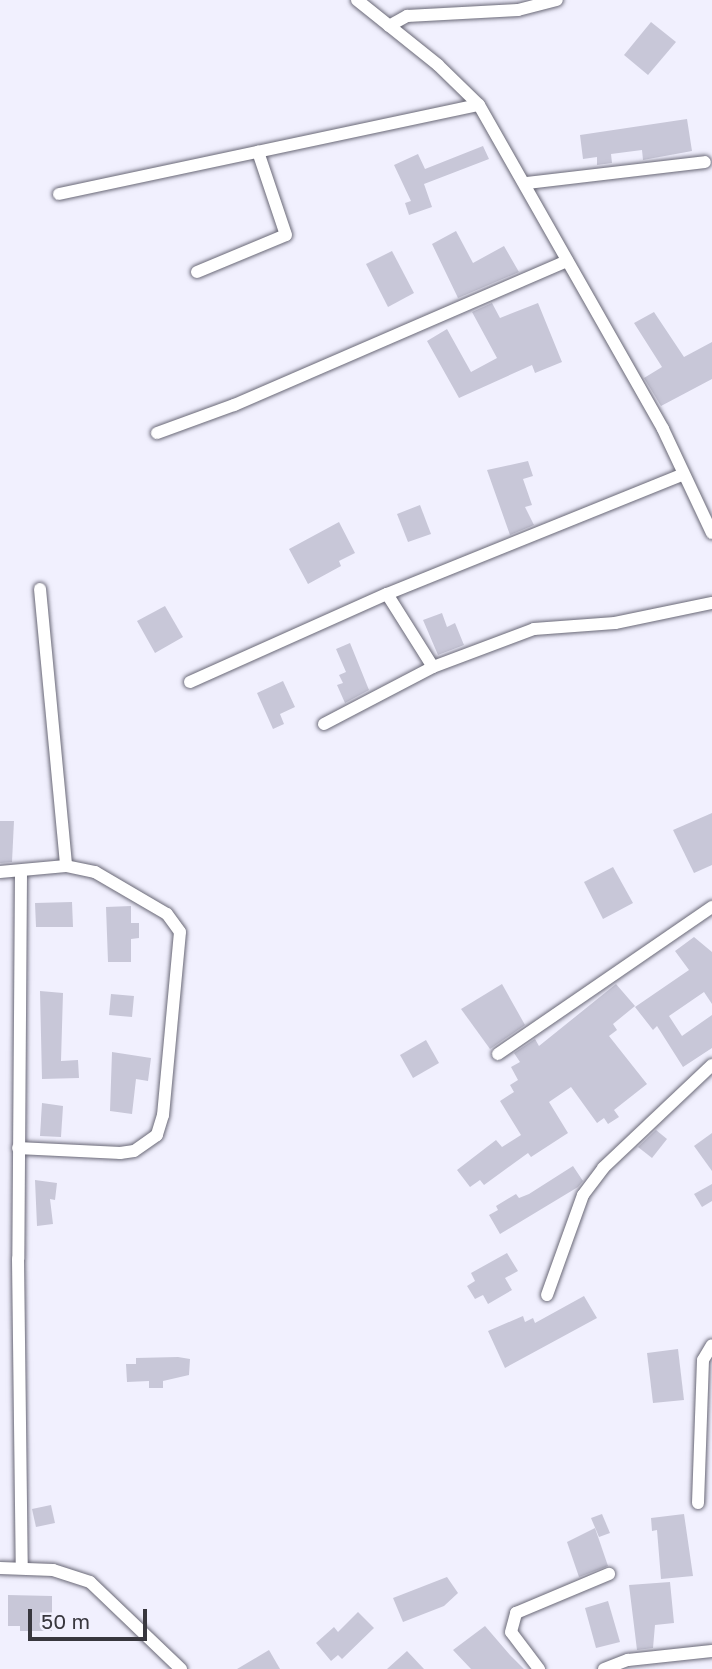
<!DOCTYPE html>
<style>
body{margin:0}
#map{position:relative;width:712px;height:1669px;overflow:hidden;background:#f1f0fe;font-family:"Golos Text",sans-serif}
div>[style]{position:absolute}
.building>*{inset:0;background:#c8c7d8}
.roads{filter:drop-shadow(0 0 2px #696876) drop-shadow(0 0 2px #696876)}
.minor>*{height:12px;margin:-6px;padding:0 6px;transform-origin:6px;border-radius:6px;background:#fff}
span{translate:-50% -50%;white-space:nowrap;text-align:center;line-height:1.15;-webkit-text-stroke:7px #f1f0fe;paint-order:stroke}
.scale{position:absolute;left:28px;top:1609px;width:119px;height:32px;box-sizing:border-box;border:4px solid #38373e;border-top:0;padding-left:9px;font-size:21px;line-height:24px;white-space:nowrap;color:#38373e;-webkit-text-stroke:5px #f1f0fe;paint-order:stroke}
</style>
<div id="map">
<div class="building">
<i style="clip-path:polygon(651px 22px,676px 42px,648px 75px,624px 55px)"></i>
<i style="clip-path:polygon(687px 119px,692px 151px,643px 160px,642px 150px,611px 154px,612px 163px,597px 165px,597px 157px,583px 159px,580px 135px)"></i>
<i style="clip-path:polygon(483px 146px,489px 159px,424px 184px,432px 207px,409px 215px,405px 203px,411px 201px,394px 165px,418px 154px,425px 169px)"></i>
<i style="clip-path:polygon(456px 231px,473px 263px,504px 246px,519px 272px,458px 298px,432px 244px)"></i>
<i style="clip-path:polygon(392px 251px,414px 293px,388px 307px,366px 264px)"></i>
<i style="clip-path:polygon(492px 303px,500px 318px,538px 303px,562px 362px,535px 373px,532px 365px,459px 398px,427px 341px,447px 329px,471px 372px,497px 358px,472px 312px)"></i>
<i style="clip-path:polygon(654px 312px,684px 357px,712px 342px,712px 379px,661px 406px,644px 378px,662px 367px,634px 323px)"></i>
<i style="clip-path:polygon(528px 461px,533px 476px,523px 479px,532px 505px,525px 507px,534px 525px,510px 535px,487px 470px)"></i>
<i style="clip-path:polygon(420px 505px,431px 534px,408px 542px,397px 514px)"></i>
<i style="clip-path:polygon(339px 522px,355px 553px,339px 561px,341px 566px,308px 584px,289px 549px)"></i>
<i style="clip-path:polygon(165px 606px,183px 637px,155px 653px,137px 621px)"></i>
<i style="clip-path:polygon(442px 613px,447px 627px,455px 623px,464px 645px,438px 655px,423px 620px)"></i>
<i style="clip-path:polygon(350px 643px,369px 690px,345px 703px,337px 685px,343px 683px,339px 675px,346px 672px,336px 649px)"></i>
<i style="clip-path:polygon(283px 681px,295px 707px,280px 714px,284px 724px,273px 729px,257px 693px)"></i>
<i style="clip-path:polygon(712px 813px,712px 865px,694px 873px,673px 830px)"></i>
<i style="clip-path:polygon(0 821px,14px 821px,12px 862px,0 863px)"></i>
<i style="clip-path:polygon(613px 867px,633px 903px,603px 919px,584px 882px)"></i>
<i style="clip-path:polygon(72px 902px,73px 927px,36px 927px,35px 903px)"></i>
<i style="clip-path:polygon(131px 906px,131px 923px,139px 923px,139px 938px,131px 939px,131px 962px,108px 962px,106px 907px)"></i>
<i style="clip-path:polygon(694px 937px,712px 952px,712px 1004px,704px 992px,669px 1016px,682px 1036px,712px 1015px,712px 1048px,683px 1067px,657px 1026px,653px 1030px,635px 1007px,689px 970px,675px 951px)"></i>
<i style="clip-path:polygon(502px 984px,525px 1025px,490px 1049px,461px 1009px)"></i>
<i style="clip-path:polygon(616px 984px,635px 1006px,613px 1024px,617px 1030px,609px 1036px,647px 1084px,614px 1110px,619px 1117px,608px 1124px,604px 1118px,597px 1123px,571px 1087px,549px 1102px,568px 1133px,531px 1157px,528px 1153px,484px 1185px,480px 1180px,470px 1187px,457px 1170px,496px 1140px,502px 1147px,521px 1135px,500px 1101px,514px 1092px,510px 1085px,518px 1080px,511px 1067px,520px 1062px,514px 1053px,535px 1039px,539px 1046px)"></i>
<i style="clip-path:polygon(40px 991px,63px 993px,61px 1061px,78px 1060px,79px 1078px,42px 1079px)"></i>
<i style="clip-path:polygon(111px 994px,134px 996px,132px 1017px,109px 1015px)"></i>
<i style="clip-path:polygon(426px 1040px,439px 1063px,413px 1078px,400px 1055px)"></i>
<i style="clip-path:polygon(112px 1052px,151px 1058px,148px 1081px,136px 1079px,132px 1114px,110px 1111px)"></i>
<i style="clip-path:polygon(42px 1103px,63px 1106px,61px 1137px,40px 1136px)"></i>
<i style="clip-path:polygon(656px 1130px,667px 1139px,652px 1158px,638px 1147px)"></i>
<i style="clip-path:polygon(712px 1133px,712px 1171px,694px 1146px)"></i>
<i style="clip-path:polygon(573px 1166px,583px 1181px,578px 1187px,500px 1234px,489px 1215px,498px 1210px,496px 1206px,516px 1194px,519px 1198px,529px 1194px)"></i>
<i style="clip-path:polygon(35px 1180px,57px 1183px,55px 1200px,50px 1199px,53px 1224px,37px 1226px)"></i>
<i style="clip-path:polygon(712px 1184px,712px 1201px,702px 1207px,694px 1194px)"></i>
<i style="clip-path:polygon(507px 1253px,518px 1271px,505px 1278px,512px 1290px,488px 1304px,483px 1295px,475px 1299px,467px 1286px,475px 1281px,471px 1273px)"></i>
<i style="clip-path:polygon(584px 1296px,597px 1318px,505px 1368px,488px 1331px,523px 1316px,525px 1322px,533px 1318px,535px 1323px)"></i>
<i style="clip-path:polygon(678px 1349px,684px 1400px,653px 1403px,647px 1353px)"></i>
<i style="clip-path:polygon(178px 1357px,190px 1359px,189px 1375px,163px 1381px,163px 1388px,149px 1388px,149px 1381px,127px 1382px,126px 1364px,136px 1364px,136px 1358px)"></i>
<i style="clip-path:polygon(51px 1505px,55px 1523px,36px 1527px,32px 1509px)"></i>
<i style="clip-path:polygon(602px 1514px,610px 1533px,599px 1537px,591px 1518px)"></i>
<i style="clip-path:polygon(684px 1514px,693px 1576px,661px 1579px,657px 1530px,652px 1531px,651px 1518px)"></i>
<i style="clip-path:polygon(595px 1528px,608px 1566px,579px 1577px,567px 1542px)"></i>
<i style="clip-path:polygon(447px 1577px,458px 1593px,444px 1606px,403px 1622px,393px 1598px)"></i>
<i style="clip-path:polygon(670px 1582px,674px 1623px,655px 1625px,653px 1648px,637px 1650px,629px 1585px)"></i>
<i style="clip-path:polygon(8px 1595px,52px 1596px,52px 1631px,20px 1631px,20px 1626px,8px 1626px)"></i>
<i style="clip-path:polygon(608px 1601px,620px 1642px,596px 1648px,585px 1608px)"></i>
<i style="clip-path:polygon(358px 1612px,374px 1628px,342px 1659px,338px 1655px,331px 1661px,316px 1643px,334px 1627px,338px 1632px)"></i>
<i style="clip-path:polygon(485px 1626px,510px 1655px,524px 1669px,471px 1669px,453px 1650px)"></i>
<i style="clip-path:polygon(269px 1650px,280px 1669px,237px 1669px)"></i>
<i style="clip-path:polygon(407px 1651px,424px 1669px,387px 1669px)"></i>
</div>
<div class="roads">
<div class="minor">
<i style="left:357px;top:0;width:104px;rotate:38.7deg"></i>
<i style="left:438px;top:65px;width:57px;rotate:44.3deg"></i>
<i style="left:479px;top:105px;width:373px;rotate:60.4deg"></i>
<i style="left:663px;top:429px;width:115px;rotate:64.8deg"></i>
<i style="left:389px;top:26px;width:21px;rotate:-29deg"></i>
<i style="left:407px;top:16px;width:111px;rotate:-3.1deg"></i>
<i style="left:518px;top:10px;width:40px;rotate:-14.4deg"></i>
<i style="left:527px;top:183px;width:179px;rotate:-6.7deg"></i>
<i style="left:59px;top:194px;width:429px;rotate:-12deg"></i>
<i style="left:197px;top:272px;width:96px;rotate:-22.6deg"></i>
<i style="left:286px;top:235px;width:88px;rotate:-108.6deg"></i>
<i style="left:157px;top:433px;width:82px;rotate:-20deg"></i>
<i style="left:234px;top:405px;width:363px;rotate:-23.4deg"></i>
<i style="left:40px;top:589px;width:278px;rotate:84.6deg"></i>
<i style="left:387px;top:594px;width:86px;rotate:57.8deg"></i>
<i style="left:190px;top:682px;width:216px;rotate:-24.1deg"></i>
<i style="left:387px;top:594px;width:318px;rotate:-22deg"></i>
<i style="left:324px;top:724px;width:123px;rotate:-27.6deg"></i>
<i style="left:433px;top:667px;width:108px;rotate:-20.6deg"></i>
<i style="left:534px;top:629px;width:81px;rotate:-4.2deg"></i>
<i style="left:615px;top:623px;width:99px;rotate:-11.7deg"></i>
<i style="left:0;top:872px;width:66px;rotate:-5.2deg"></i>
<i style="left:66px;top:866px;width:30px;rotate:12deg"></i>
<i style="left:95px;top:872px;width:83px;rotate:30.3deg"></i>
<i style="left:167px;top:914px;width:22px;rotate:54deg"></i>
<i style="left:180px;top:932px;width:184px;rotate:95.3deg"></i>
<i style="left:163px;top:1115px;width:21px;rotate:107deg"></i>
<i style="left:157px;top:1135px;width:28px;rotate:145deg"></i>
<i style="left:134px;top:1151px;width:14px;rotate:172deg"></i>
<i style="left:120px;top:1153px;width:102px;rotate:-177.2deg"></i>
<i style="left:21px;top:873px;width:386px;rotate:90.4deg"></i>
<i style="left:18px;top:1259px;width:307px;rotate:89.3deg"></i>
<i style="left:498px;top:1054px;width:260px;rotate:-34.5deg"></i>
<i style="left:547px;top:1295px;width:106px;rotate:-70.2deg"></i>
<i style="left:583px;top:1195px;width:34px;rotate:-53deg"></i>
<i style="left:603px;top:1168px;width:150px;rotate:-43.4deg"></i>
<i style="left:698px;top:1503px;width:143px;rotate:-88deg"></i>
<i style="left:703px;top:1360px;width:17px;rotate:-59deg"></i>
<i style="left:0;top:1568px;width:53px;rotate:2.2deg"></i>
<i style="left:53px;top:1570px;width:39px;rotate:18deg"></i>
<i style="left:90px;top:1582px;width:126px;rotate:43.7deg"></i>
<i style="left:539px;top:1669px;width:46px;rotate:-127.1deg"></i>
<i style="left:511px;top:1632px;width:20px;rotate:-75deg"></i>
<i style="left:516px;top:1613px;width:101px;rotate:-22.8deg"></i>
<i style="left:604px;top:1669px;width:26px;rotate:-21deg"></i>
<i style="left:628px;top:1660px;width:84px;rotate:-6.1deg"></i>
</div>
</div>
<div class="scale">50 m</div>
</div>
